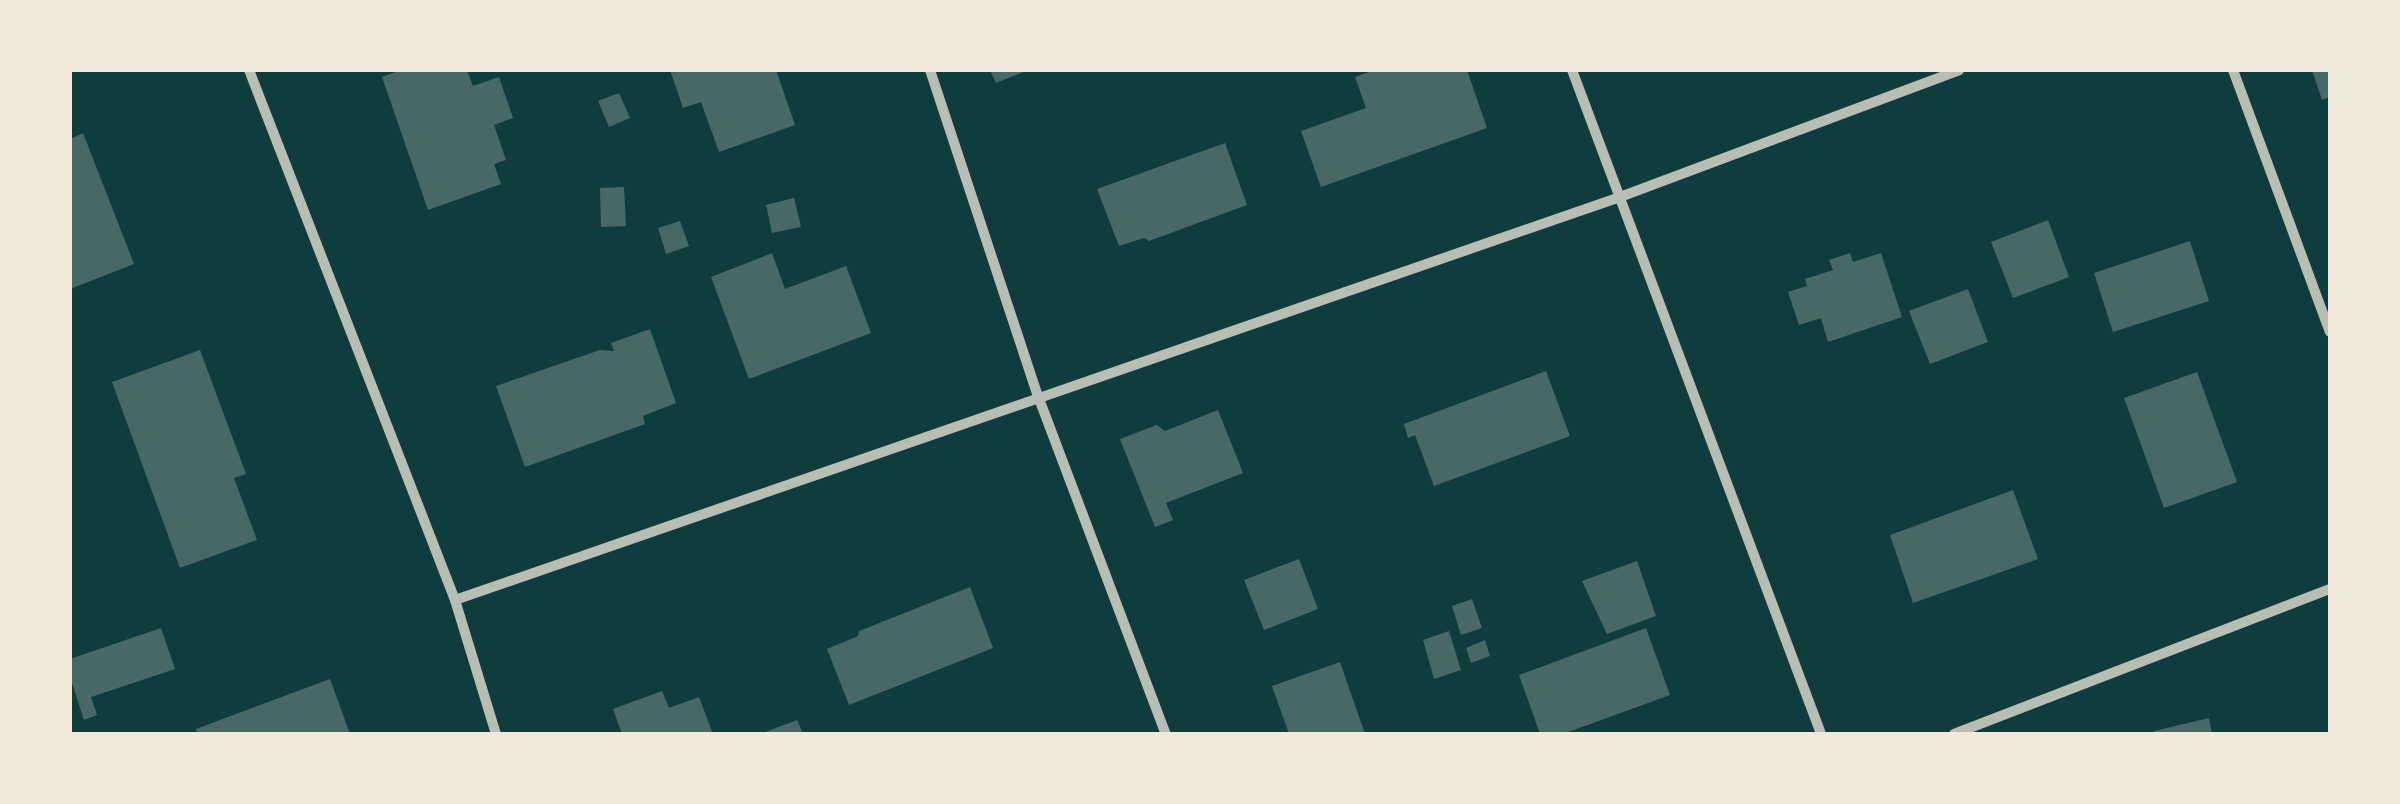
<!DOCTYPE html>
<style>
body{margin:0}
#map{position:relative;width:2400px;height:804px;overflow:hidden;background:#0f3d3e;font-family:"Golos Text",sans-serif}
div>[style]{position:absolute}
.building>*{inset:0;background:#486865}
.minor>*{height:10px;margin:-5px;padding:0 5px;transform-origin:5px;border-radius:5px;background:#b8beb3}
span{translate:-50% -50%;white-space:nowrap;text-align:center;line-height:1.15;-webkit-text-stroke:10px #f1e9da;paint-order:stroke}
.frame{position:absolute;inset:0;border:72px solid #f1e9da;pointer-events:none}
</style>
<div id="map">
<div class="building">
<i style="clip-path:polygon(401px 70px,467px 70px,473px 86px,499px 77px,513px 118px,494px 125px,506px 160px,494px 164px,501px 184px,428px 210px,382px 77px)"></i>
<i style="clip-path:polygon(670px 70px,776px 70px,795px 125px,719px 152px,701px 102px,683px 108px)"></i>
<i style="clip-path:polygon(990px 70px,1029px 70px,996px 83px)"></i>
<i style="clip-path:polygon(1375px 70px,1467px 70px,1487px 128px,1321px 187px,1301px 131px,1366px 108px,1355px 77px)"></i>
<i style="clip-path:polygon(2312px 70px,2330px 70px,2330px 97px,2322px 100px)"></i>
<i style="clip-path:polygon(619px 93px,630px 118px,609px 127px,598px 101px)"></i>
<i style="clip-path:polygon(83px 133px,134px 264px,70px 289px,70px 139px)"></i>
<i style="clip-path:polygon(1225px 143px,1247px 205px,1149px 241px,1144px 238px,1119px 246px,1097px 189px)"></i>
<i style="clip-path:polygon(624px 187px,626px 226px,601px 227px,600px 188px)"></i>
<i style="clip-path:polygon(794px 198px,801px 227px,772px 233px,766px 205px)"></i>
<i style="clip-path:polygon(2048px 220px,2069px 277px,2013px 298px,1991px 242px)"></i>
<i style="clip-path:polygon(680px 221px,689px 246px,666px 254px,658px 228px)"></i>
<i style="clip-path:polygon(2190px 241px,2209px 301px,2113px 332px,2094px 273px)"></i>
<i style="clip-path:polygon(772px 253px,785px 289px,846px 266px,871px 333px,749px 379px,711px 277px)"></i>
<i style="clip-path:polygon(1850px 253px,1853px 262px,1881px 253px,1902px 317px,1828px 342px,1821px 318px,1799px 325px,1788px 292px,1807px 286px,1805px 279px,1833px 270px,1829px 260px)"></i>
<i style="clip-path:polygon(1968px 289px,1988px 342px,1930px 364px,1909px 311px)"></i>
<i style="clip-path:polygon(650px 329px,676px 403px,643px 416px,645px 424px,525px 467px,496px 386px,600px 350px,614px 351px,611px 343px)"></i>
<i style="clip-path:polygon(200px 350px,246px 474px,234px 478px,257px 540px,180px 568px,112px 382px)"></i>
<i style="clip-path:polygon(1546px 371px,1570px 436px,1434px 486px,1415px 435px,1408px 438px,1404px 424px)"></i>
<i style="clip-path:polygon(2197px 372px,2237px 482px,2164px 508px,2124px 398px)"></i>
<i style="clip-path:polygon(1218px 410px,1243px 473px,1166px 503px,1173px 520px,1155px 527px,1120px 439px,1157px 425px,1165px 431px)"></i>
<i style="clip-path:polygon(2013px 490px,2038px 559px,1913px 603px,1890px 535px)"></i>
<i style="clip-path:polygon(1299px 559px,1318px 609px,1264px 630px,1244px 580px)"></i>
<i style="clip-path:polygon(1637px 561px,1656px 616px,1607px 634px,1582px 581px)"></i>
<i style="clip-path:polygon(970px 587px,993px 648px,849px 705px,827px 649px,858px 636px,859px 631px)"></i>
<i style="clip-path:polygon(1472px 599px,1482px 628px,1461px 635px,1452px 606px)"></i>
<i style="clip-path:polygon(161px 628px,175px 669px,91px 697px,97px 715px,84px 720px,70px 677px,70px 659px)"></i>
<i style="clip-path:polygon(1646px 628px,1670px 695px,1563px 734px,1540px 734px,1519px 675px)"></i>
<i style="clip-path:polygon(1449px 631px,1461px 670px,1434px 679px,1423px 640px)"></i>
<i style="clip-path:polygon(1485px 640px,1490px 656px,1471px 663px,1466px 648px)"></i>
<i style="clip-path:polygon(1340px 662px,1365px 734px,1289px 734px,1272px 686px)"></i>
<i style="clip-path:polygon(330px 679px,350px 734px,198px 734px,196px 729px)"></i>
<i style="clip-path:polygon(662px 691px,669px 708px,699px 697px,713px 734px,622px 734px,613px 709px)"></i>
<i style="clip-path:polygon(2209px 718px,2212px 734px,2155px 734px,2154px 731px)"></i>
<i style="clip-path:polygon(797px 720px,803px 734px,760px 734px)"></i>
</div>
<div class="minor">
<i style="left:249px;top:70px;width:569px;rotate:68.76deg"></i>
<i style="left:455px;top:600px;width:140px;rotate:73deg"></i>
<i style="left:930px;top:70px;width:343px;rotate:71.7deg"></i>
<i style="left:1038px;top:396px;width:361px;rotate:69.3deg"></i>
<i style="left:1572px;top:70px;width:709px;rotate:69.44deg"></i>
<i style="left:2233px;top:70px;width:279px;rotate:69.7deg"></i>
<i style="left:455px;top:600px;width:1233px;rotate:-19.08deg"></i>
<i style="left:1620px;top:197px;width:362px;rotate:-20.5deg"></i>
<i style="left:1954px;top:734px;width:403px;rotate:-21.1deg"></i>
</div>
<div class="frame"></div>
</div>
